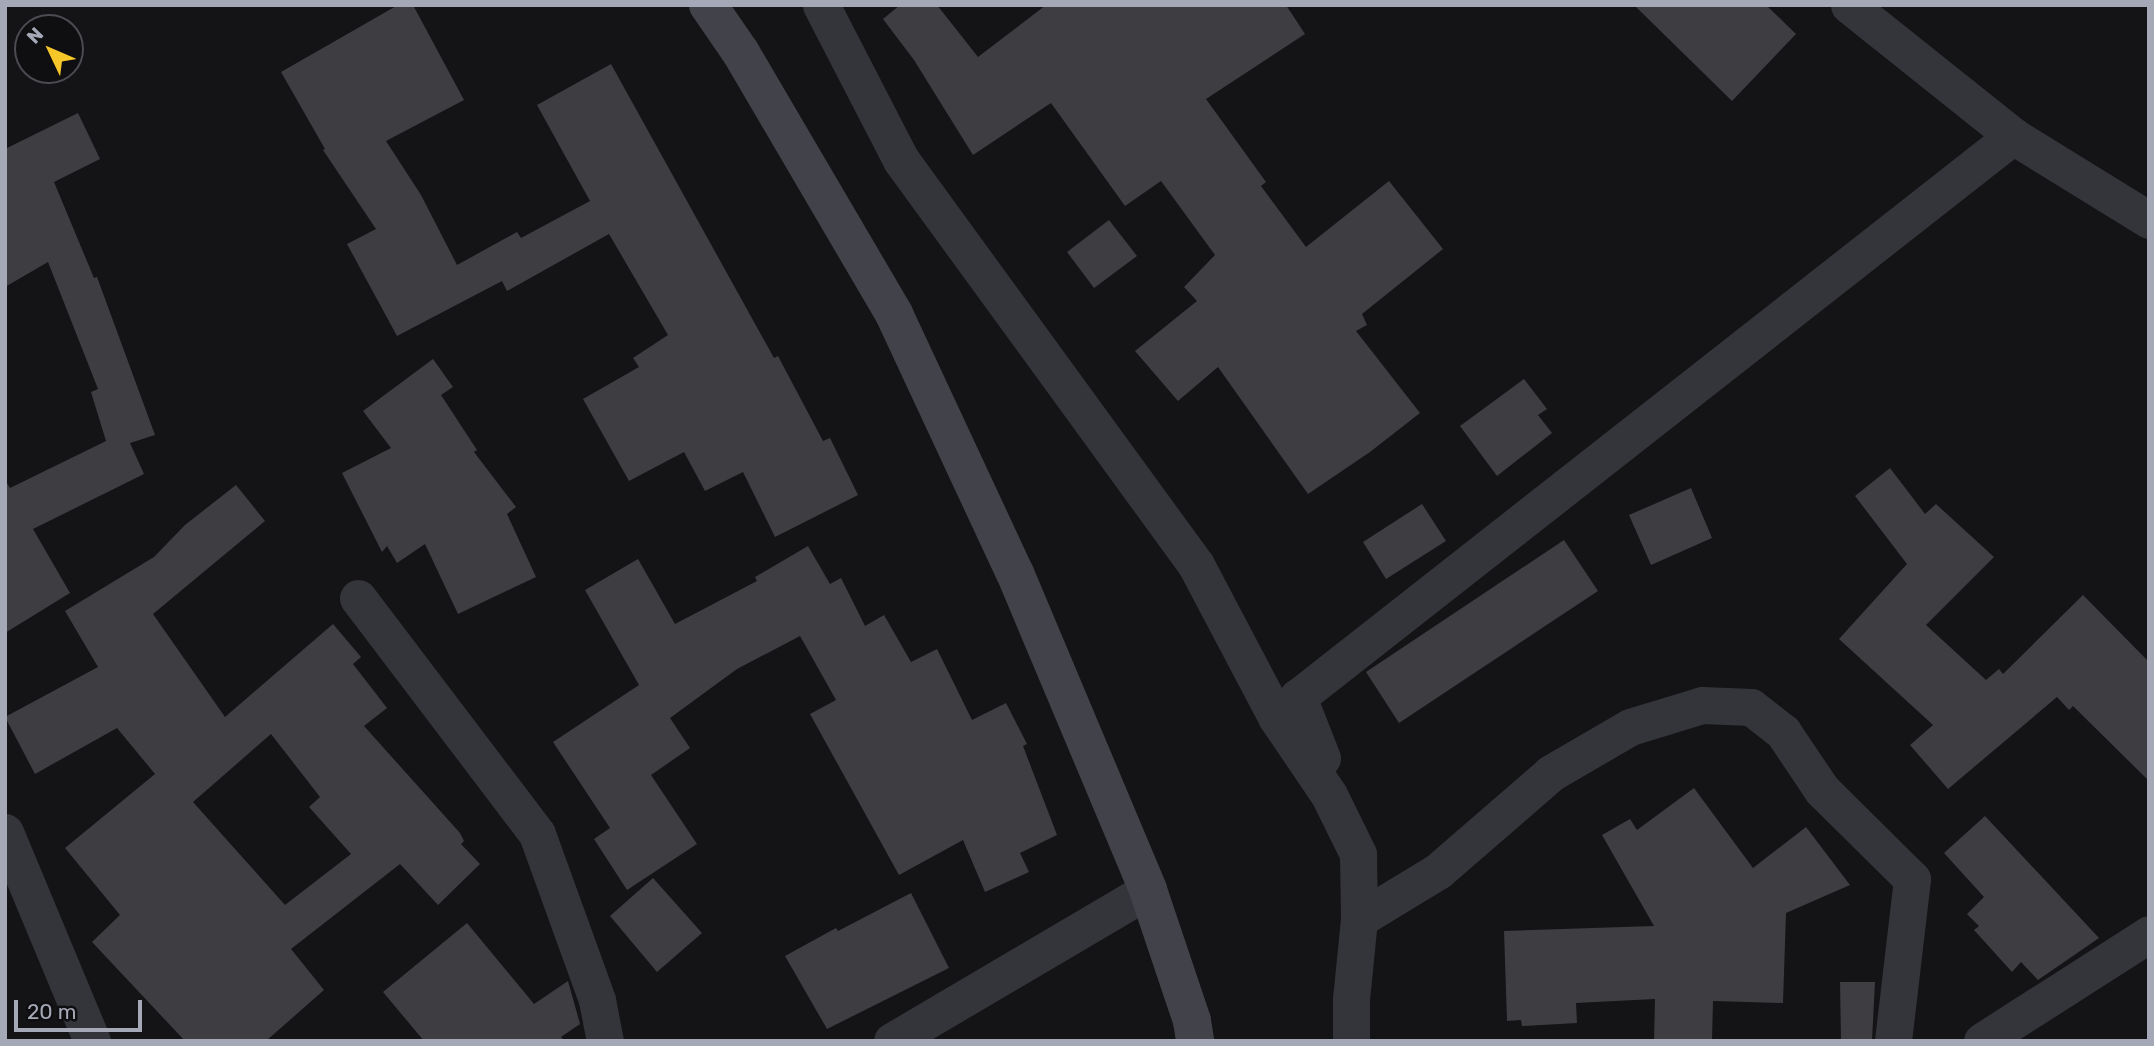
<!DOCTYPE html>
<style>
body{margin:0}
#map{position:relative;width:2154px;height:1046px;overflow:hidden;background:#141315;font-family:Rubik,sans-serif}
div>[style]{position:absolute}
.building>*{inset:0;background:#3e3d42}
.minor>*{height:37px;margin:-18.5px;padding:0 18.5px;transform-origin:18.5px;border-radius:18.5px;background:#34353a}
.secondary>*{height:38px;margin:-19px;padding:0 19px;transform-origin:19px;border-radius:19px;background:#42434a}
span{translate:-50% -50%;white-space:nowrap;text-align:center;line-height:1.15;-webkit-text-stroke:6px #0f0e10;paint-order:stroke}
.frame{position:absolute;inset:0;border:7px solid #a5a8b6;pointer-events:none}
.north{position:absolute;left:14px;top:14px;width:70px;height:70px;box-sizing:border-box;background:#0f0e10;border:2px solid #4b4c52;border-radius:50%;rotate:314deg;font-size:19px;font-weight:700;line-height:28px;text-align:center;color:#a5a8b6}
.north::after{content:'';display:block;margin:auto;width:24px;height:32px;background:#f7c729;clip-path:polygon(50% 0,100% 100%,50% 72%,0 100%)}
.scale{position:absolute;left:14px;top:1000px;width:128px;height:32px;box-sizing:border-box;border:4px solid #a5a8b6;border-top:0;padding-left:9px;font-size:21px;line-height:24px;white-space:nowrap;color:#a5a8b6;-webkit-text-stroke:5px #0f0e10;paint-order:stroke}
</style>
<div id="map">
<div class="building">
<i style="clip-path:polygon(398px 5px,413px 5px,464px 100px,386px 141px,421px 195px,457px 265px,517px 232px,521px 238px,590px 201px,537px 105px,611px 64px,774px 358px,778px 356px,823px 441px,830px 438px,858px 495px,775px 537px,743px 472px,705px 491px,684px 452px,629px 481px,583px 399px,639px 367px,633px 358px,668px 335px,609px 234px,507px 291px,502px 281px,397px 336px,347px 244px,376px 229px,323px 150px,325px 149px,281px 72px)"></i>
<i style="clip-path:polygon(900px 5px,937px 5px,978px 57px,1046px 5px,1286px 5px,1305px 34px,1206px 99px,1266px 182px,1261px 186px,1306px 247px,1389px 181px,1443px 249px,1362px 314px,1367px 325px,1356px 331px,1420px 413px,1370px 452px,1308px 494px,1218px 367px,1178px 401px,1135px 351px,1197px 301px,1184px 287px,1215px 255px,1161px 181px,1125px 206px,1051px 103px,973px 155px,914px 60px,883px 19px)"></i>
<i style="clip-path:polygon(1634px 5px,1766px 5px,1796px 34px,1732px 101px)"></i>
<i style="clip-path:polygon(78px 113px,100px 159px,54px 182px,94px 278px,97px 277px,155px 435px,130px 443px,144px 474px,33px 529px,70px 593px,5px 633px,5px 480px,10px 488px,106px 441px,91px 392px,98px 389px,48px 262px,5px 287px,5px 149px)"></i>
<i style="clip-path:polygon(1109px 220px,1137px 256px,1094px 288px,1067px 252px)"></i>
<i style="clip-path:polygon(433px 359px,453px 387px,441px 395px,477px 450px,474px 452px,516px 507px,507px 514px,536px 577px,458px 614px,425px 544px,397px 563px,387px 546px,382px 552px,342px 473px,391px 448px,363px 411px)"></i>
<i style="clip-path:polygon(1524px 379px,1547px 409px,1538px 415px,1552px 433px,1497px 476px,1460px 426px)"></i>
<i style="clip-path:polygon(1890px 468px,1925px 514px,1936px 504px,1994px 557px,1926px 625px,1986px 680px,1999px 669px,2003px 674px,2083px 595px,2149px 662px,2149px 781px,2073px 706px,2069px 710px,2057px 697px,1948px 789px,1910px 745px,1933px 725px,1839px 639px,1907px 564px,1855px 496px)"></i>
<i style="clip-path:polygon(evenodd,236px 485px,265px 521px,153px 614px,225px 717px,333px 624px,361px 657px,353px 664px,387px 708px,364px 726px,460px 833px,464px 841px,461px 844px,480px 864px,438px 905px,400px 864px,291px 949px,324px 990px,266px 1041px,185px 1041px,92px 942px,120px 915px,65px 848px,155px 774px,117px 728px,35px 774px,5px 717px,98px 667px,65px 611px,154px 557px,185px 525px,236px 485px,271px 734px,320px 797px,309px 807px,351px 854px,285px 905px,193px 802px,271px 734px)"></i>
<i style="clip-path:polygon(1691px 488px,1712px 538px,1651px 565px,1629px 515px)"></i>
<i style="clip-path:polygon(1422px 504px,1446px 541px,1386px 579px,1363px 542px)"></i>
<i style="clip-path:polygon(1564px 540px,1598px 591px,1399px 723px,1366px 672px)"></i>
<i style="clip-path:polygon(808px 546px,830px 584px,841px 578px,865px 626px,884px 615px,911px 662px,937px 649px,972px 720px,1006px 703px,1027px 744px,1023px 746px,1057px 835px,1020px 853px,1029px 872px,985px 892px,963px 840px,899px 875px,810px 714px,836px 700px,800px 636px,737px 669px,670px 718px,690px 748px,651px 775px,697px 844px,627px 890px,594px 839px,610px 828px,553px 742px,639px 685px,585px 590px,638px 559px,675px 624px,757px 581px,755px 577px)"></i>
<i style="clip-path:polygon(1694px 788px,1753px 868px,1806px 827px,1850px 885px,1786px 913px,1783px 1003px,1713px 1001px,1712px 1041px,1654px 1041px,1655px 999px,1576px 1003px,1577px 1023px,1522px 1026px,1521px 1020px,1507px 1021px,1504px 931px,1654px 926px,1602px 835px,1630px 819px,1637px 830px)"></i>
<i style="clip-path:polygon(1985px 816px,2099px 938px,2038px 980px,2021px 962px,2012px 972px,1974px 930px,1979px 926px,1967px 914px,1984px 897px,1944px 853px)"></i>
<i style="clip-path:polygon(653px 878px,702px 933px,657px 972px,610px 916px)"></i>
<i style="clip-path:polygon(911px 893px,949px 968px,827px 1029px,785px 956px,836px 928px,838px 931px)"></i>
<i style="clip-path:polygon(467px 923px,534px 1004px,568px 981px,580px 1024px,561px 1037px,565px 1041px,424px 1041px,383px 992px)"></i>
<i style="clip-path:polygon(1840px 982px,1875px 982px,1872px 1041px,1841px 1041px)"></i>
</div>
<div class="minor">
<i style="left:821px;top:5px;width:174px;rotate:62.7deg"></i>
<i style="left:901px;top:160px;width:501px;rotate:53.93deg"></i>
<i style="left:1196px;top:565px;width:172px;rotate:62.2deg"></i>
<i style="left:1276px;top:717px;width:94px;rotate:55.8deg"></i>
<i style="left:1329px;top:795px;width:66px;rotate:63.8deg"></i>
<i style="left:1358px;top:854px;width:65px;rotate:89.1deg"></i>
<i style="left:1359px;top:919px;width:80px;rotate:95.7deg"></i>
<i style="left:1351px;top:999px;width:42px;rotate:90deg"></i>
<i style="left:1849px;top:5px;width:210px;rotate:38.6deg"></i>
<i style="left:2013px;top:136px;width:160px;rotate:31.7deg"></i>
<i style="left:358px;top:598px;width:296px;rotate:52.8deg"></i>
<i style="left:537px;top:834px;width:177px;rotate:70.1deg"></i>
<i style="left:597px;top:1000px;width:42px;rotate:79deg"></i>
<i style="left:1322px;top:758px;width:66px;rotate:-111.5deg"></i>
<i style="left:1298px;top:697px;width:909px;rotate:-38.12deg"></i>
<i style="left:5px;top:832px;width:226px;rotate:67.4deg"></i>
<i style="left:1359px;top:919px;width:92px;rotate:-31.3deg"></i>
<i style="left:1438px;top:871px;width:150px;rotate:-40.9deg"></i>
<i style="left:1551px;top:773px;width:91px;rotate:-30.2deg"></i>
<i style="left:1630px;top:727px;width:75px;rotate:-17deg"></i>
<i style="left:1702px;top:705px;width:49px;rotate:2.3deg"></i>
<i style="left:1751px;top:707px;width:41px;rotate:38deg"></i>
<i style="left:1783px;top:732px;width:70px;rotate:56.1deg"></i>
<i style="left:1822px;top:790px;width:127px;rotate:44.7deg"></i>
<i style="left:1912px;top:879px;width:163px;rotate:96.7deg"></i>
<i style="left:892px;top:1041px;width:297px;rotate:-30.5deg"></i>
<i style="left:1982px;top:1041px;width:198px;rotate:-32.6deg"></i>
</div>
<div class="secondary">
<i style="left:708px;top:5px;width:58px;rotate:55.5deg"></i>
<i style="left:741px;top:53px;width:303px;rotate:59.6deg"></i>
<i style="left:894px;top:314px;width:286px;rotate:65deg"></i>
<i style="left:1015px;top:573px;width:344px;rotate:67.2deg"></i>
<i style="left:1148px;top:890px;width:138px;rotate:71.4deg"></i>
<i style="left:1192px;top:1021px;width:20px;rotate:81deg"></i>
</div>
<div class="frame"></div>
<div class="north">N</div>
<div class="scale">20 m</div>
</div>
